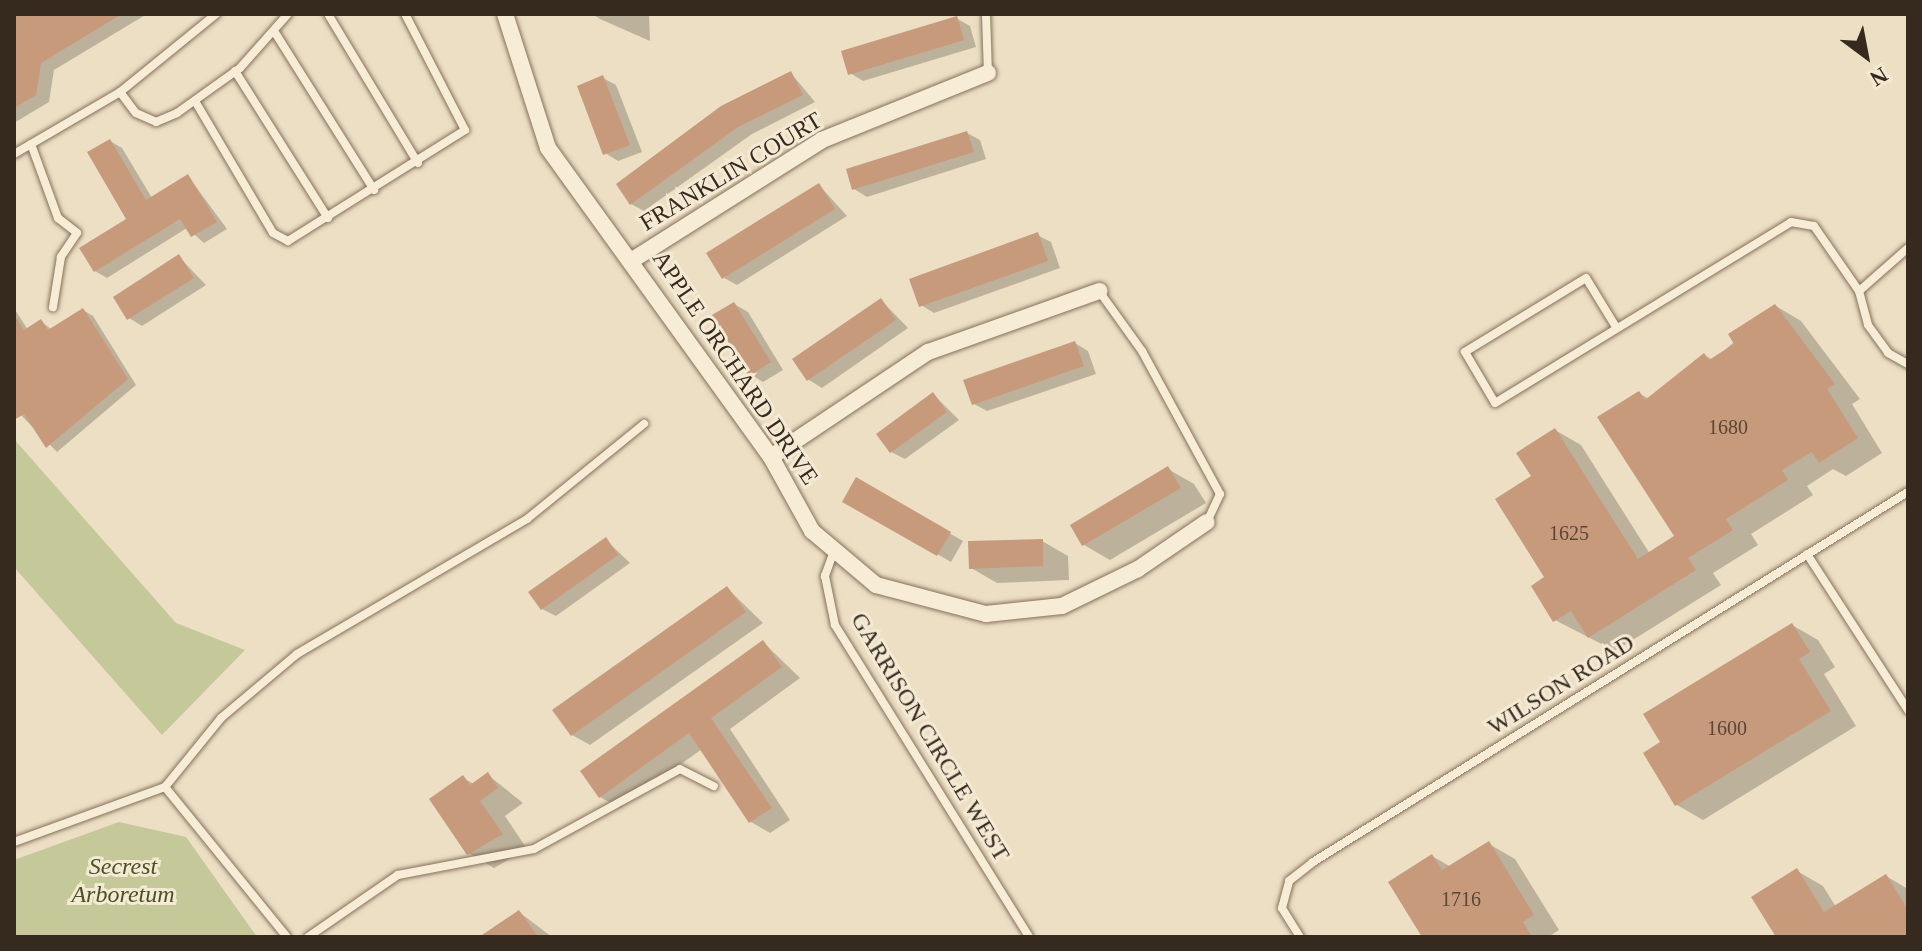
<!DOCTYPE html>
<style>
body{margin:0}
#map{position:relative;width:1922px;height:951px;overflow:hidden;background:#ecdfc4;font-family:Georgia,serif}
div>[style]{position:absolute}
.green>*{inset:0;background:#c5c999}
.shadow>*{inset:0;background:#0003}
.building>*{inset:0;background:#c89a7c}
.roads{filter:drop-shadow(0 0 2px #86715c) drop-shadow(0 0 2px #86715c)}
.lane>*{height:8px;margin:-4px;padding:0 4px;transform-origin:4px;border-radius:4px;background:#f7edd7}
.street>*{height:16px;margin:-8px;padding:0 8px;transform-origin:8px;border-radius:8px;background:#f7edd7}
span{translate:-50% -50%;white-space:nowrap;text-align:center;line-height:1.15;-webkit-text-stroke:6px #f4ead4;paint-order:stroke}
.number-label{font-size:20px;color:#5a4636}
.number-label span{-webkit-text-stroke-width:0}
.street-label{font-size:24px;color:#362a1f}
.park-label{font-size:24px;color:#485226;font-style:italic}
.frame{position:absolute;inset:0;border:16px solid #362a1f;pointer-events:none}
.north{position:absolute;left:1826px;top:16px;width:80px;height:80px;-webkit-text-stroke:6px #f4ead4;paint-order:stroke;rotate:148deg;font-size:22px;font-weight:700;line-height:32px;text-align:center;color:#362a1f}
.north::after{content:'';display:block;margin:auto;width:28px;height:36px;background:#362a1f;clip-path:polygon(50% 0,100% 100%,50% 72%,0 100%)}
</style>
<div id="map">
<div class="green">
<i style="clip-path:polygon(14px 439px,176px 623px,245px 650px,162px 735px,14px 567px)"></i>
<i style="clip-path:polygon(119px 822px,186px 837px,257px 937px,14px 937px,14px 860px)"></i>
</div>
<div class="shadow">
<i style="clip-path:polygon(14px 14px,147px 14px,54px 70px,49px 102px,14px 123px)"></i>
<i style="clip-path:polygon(592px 14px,649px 14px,650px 41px,600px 19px)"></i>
<i style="clip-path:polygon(956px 18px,970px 26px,976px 47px,863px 81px,850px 73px)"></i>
<i style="clip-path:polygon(791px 73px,815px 102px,752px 134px,644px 211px,631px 204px)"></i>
<i style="clip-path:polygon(603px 78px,616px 85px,642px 152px,618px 161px,605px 153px)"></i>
<i style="clip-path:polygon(967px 133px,980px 140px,986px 159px,867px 197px,854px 189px)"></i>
<i style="clip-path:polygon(110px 141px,122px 148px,152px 198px,188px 176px,227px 229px,204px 243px,187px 228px,107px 278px,95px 271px,129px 219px)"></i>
<i style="clip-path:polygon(819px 185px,847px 216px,737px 285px,724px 278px)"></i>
<i style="clip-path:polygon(1037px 235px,1051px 242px,1060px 268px,934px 313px,921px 305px)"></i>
<i style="clip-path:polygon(179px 257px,206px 285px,142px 326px,129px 318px)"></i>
<i style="clip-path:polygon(881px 300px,908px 328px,822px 388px,809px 380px,795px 360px)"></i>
<i style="clip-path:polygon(734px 304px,748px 312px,783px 370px,763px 382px,750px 374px)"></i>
<i style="clip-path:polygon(1776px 306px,1801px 321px,1860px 399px,1852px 404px,1882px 453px,1846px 476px,1833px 469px,1807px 486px,1813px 495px,1751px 534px,1758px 545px,1713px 573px,1721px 585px,1615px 651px,1555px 620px,1534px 477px,1555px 430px,1581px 445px,1650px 554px,1677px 537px,1639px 393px,1649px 399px,1704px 355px,1713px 360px)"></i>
<i style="clip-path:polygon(14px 308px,28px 330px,41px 321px,52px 330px,83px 310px,93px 316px,136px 385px,57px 452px,14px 408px)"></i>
<i style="clip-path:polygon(1075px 343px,1088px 351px,1096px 374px,987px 411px,974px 404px)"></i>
<i style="clip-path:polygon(933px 394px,959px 420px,905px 459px,891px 452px)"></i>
<i style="clip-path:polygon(1168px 469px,1194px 484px,1206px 503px,1110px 560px,1084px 545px,1072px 525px)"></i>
<i style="clip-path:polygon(857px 480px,963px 541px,951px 562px,845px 501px)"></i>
<i style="clip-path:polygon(606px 540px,630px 563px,556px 616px,542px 609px)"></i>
<i style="clip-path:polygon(1042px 541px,1068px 556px,1069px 580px,997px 583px,971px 568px)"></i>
<i style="clip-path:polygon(727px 588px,763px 623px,590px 745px,572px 735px)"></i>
<i style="clip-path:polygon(1792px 625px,1818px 640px,1835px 667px,1824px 674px,1856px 726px,1703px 820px,1677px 805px,1663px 743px)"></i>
<i style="clip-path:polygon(763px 642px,800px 678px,730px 729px,790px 820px,770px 833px,751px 822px,702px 749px,620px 808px,600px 797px)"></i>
<i style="clip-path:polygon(488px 775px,523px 803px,505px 816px,527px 849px,494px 868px,468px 853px,463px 778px,474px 784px)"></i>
<i style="clip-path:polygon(1489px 844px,1515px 859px,1559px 930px,1548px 937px,1424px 937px,1432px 856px,1451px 867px)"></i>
<i style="clip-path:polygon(1797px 871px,1823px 886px,1836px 907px,1886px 876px,1908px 889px,1908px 937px,1778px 937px)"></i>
<i style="clip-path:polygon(519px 912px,552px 937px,483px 937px)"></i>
</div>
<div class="building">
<i style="clip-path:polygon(14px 14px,122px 14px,41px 63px,36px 95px,14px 108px)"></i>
<i style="clip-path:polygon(957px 16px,964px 40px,848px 75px,841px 51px)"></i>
<i style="clip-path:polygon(791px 71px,803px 95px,738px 127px,630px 205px,616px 184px,721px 106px)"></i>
<i style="clip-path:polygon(603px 75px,630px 145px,603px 155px,577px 86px)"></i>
<i style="clip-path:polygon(967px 131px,974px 152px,852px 190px,846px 169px)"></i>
<i style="clip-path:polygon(110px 139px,146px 200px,188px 174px,217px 222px,191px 237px,180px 219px,94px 272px,79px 248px,126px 219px,87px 152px)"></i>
<i style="clip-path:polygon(819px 183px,835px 209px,722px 279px,706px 253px)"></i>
<i style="clip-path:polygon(1038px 232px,1048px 261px,919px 307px,909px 279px)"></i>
<i style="clip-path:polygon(179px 254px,194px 278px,127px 320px,113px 297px)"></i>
<i style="clip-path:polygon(881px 298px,896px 320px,807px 381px,792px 359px)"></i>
<i style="clip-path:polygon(734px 302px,771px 362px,749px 376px,712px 315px)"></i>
<i style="clip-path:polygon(1775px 304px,1835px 384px,1827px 389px,1858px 438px,1819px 463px,1812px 452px,1782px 470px,1788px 480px,1726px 519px,1733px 530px,1688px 558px,1696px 570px,1588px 638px,1571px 611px,1553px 622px,1531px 586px,1544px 577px,1495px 499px,1531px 476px,1516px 453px,1555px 428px,1638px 559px,1674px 536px,1597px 417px,1639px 391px,1645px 400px,1704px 353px,1709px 360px,1734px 344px,1728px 334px)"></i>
<i style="clip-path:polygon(83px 308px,128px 379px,46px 448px,24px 414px,14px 420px,14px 315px,24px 330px,41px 319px,48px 330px)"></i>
<i style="clip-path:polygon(1075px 341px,1084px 366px,972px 405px,963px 380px)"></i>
<i style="clip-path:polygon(933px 392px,947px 412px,890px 453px,876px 434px)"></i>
<i style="clip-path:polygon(1168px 466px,1181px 488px,1082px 546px,1070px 525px)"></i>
<i style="clip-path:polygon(856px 477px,951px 532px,937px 556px,842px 502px)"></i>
<i style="clip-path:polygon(606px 537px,618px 555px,541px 610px,528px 592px)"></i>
<i style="clip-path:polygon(1043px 539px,1043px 566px,969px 569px,968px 541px)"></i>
<i style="clip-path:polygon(727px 586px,746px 612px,571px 736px,552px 710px)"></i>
<i style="clip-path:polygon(1792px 623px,1810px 652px,1799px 659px,1831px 711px,1675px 806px,1643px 753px,1660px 742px,1643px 714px)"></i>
<i style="clip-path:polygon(763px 640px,782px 667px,711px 718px,772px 808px,749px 823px,689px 733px,599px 798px,580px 771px)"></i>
<i style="clip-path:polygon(488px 772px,498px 788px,480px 801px,503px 834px,467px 855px,429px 799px,463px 775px,470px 785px)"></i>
<i style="clip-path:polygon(1489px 841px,1534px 915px,1523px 922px,1532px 937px,1422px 937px,1388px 882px,1432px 854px,1442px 870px)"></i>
<i style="clip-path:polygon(1797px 868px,1824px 912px,1886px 874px,1908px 910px,1908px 937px,1776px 937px,1751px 897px)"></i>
<i style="clip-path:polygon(519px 910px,538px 937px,479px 937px)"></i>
</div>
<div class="roads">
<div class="lane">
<i style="left:328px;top:14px;width:174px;rotate:58.9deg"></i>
<i style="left:986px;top:14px;width:59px;rotate:88.1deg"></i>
<i style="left:274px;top:31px;width:188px;rotate:57.8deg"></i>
<i style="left:235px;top:71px;width:174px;rotate:57.7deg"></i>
<i style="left:120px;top:92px;width:26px;rotate:53deg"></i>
<i style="left:136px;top:113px;width:22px;rotate:24deg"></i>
<i style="left:156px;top:122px;width:23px;rotate:-23deg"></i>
<i style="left:177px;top:113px;width:77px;rotate:-35.5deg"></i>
<i style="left:240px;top:68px;width:72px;rotate:-48.4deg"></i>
<i style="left:195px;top:101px;width:153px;rotate:59.4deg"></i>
<i style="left:273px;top:233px;width:17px;rotate:28deg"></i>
<i style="left:288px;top:241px;width:209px;rotate:-32.1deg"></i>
<i style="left:465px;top:130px;width:131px;rotate:-117.3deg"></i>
<i style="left:31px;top:144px;width:79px;rotate:70deg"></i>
<i style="left:58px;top:218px;width:24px;rotate:38deg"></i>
<i style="left:77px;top:233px;width:29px;rotate:124deg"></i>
<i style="left:61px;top:257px;width:51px;rotate:99.1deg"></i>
<i style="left:14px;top:154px;width:123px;rotate:-30.3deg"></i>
<i style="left:120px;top:92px;width:124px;rotate:-39.1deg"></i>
<i style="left:1908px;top:248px;width:65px;rotate:138.7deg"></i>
<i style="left:1859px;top:291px;width:35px;rotate:75deg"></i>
<i style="left:1868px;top:325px;width:34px;rotate:54deg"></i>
<i style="left:1888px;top:353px;width:23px;rotate:29deg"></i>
<i style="left:1099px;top:291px;width:74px;rotate:54.4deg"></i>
<i style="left:1142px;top:351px;width:163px;rotate:61.4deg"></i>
<i style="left:1220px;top:494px;width:31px;rotate:115deg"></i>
<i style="left:1616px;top:327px;width:57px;rotate:-121.5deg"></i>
<i style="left:1586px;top:278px;width:142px;rotate:148.6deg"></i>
<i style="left:1465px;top:352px;width:59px;rotate:59.5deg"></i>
<i style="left:1495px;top:403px;width:347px;rotate:-31.4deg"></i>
<i style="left:1791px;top:222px;width:23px;rotate:10deg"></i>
<i style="left:1814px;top:226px;width:79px;rotate:55.3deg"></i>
<i style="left:834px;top:551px;width:27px;rotate:110deg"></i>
<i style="left:825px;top:576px;width:50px;rotate:78.5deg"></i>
<i style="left:835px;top:625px;width:367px;rotate:58.1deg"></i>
<i style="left:1807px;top:554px;width:186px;rotate:57.1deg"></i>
<i style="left:165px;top:787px;width:89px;rotate:-50.9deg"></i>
<i style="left:221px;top:718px;width:99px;rotate:-40.1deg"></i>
<i style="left:297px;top:654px;width:267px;rotate:-30.4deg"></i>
<i style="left:527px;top:519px;width:151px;rotate:-39.1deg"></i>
<i style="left:14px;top:842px;width:161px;rotate:-20deg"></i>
<i style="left:165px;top:787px;width:193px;rotate:50.9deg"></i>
<i style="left:308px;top:937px;width:109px;rotate:-34.6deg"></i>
<i style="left:398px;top:875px;width:138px;rotate:-10.8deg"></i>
<i style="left:534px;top:849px;width:166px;rotate:-28.7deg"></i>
<i style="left:680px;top:769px;width:38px;rotate:27deg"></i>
<i style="left:1300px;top:937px;width:34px;rotate:-122deg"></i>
<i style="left:1282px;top:908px;width:28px;rotate:-75deg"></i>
<i style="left:1289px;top:881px;width:31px;rotate:-38deg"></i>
<i style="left:1313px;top:862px;width:701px;rotate:-31.88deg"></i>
</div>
<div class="street">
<i style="left:505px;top:14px;width:141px;rotate:72.2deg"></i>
<i style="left:548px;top:148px;width:381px;rotate:54.2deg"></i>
<i style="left:771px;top:457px;width:85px;rotate:61deg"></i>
<i style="left:812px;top:531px;width:84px;rotate:40.2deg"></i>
<i style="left:876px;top:585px;width:114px;rotate:14.8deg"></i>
<i style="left:986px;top:614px;width:76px;rotate:-6deg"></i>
<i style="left:1062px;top:606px;width:85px;rotate:-26deg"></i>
<i style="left:1138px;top:569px;width:83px;rotate:-34.3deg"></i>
<i style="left:634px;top:259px;width:222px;rotate:-32.3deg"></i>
<i style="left:822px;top:140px;width:179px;rotate:-22deg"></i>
<i style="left:771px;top:457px;width:189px;rotate:-33.8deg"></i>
<i style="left:928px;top:352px;width:182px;rotate:-19.6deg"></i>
</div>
</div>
<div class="number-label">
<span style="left:1728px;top:427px">1680</span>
<span style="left:1569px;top:533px">1625</span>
<span style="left:1727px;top:728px">1600</span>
<span style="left:1461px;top:899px">1716</span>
</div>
<div class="street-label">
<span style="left:731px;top:172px;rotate:-31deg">FRANKLIN COURT</span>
<span style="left:735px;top:368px;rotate:56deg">APPLE ORCHARD DRIVE</span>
<span style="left:1561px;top:685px;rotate:-32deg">WILSON ROAD</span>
<span style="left:930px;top:737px;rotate:59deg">GARRISON CIRCLE WEST</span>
</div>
<div class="park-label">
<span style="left:123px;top:881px">Secrest<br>Arboretum</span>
</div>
<div class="frame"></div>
<div class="north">N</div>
</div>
